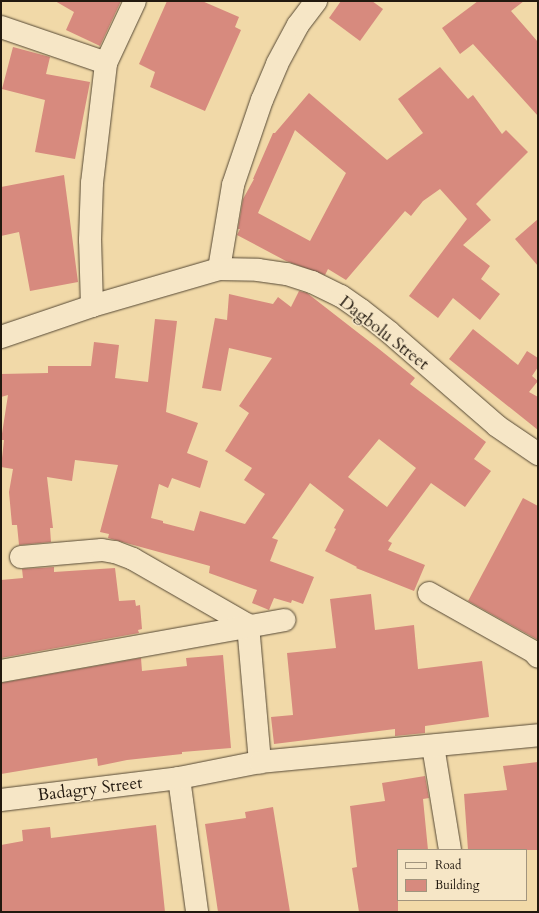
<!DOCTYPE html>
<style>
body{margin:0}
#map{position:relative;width:539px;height:913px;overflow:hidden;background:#f1d9a8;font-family:Cardo,serif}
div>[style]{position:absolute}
.building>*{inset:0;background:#d78a7e}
.roads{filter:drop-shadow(0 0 1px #564935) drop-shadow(0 0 1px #564935)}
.minor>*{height:22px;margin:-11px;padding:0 11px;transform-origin:11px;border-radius:11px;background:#f6e6c6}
span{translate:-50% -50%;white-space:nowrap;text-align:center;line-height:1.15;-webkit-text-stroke:3px #f6e6c6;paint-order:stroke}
.street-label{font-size:17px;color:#22190f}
.frame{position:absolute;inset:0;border:2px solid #22190f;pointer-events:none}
.legend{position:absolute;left:397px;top:849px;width:130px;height:52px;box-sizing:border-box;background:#f6e6c6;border:1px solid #a1947d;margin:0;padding:5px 7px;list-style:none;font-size:12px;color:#22190f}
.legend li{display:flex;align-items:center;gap:8px;height:20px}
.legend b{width:20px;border:1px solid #a1947d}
</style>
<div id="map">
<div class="building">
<i style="clip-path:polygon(55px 1px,121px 1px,100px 46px,66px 30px,74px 12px)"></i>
<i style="clip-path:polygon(167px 1px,202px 1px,239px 17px,235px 27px,241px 30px,205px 111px,150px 87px,155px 72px,139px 64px)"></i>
<i style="clip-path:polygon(341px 1px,372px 1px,383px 9px,360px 41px,329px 18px)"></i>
<i style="clip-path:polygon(478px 1px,524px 1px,511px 11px,538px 42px,538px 116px,473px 44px,460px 54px,442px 28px)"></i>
<i style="clip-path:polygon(13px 47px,50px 57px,46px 74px,90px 82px,75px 159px,35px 152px,45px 100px,2px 89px)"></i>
<i style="clip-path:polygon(evenodd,440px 67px,468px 99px,473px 95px,502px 134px,506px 130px,528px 152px,476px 204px,491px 220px,463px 245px,490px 266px,481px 279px,500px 294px,480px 320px,453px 298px,438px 318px,409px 296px,467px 219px,440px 189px,423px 201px,411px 216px,405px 211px,346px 280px,328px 269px,325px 275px,286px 261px,237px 235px,240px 229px,238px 229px,243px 199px,254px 179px,253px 179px,273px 133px,275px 133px,309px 93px,387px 160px,423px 133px,398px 99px,440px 67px,295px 130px,346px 173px,310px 241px,258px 213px,295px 130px)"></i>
<i style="clip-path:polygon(64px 175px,78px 282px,30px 291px,19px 232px,1px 236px,1px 187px)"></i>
<i style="clip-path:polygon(538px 219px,538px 266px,515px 239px)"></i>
<i style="clip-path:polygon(evenodd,299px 291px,307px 293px,379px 349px,415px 378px,410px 384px,486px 442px,474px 459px,491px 471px,465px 507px,431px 483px,388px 541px,392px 543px,388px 550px,425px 565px,414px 591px,356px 568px,357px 567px,325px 551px,336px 529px,334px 528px,344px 510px,310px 483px,272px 538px,278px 540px,270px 561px,314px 577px,303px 604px,292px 600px,291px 603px,274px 598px,269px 610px,252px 603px,257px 590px,209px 573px,210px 566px,108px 538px,109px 534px,100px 532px,118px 465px,75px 460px,72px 481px,47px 477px,53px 528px,50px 528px,51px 542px,19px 545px,17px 525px,12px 525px,9px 492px,13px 469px,1px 467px,4px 440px,1px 440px,8px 395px,1px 397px,1px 374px,48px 373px,48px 366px,91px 366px,94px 342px,119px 345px,115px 378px,148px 382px,155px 319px,177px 321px,166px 412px,198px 423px,187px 453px,208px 461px,200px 488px,172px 478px,168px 488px,159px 484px,151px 518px,163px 521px,163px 523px,194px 531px,200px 511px,245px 524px,265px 494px,244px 480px,252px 468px,225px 451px,249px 413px,239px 406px,272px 358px,229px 348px,221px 391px,202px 388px,215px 318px,227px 320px,229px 294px,273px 304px,278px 297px,291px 307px,299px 291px,379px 439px,416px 468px,387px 507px,348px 477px,379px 439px)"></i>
<i style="clip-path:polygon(473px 329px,518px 365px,527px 351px,538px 358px,538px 367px,532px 376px,538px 381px,529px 392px,538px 397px,538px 430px,449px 359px)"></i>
<i style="clip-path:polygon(523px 498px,538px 506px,538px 640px,468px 601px)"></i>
<i style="clip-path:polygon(54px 567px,54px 572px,115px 568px,119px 601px,135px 600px,136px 606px,140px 605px,142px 629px,138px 630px,139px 633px,1px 658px,1px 580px,23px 578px,22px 569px)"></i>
<i style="clip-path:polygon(371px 594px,375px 630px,414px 625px,418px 669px,482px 661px,489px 717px,425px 726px,425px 733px,395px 736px,395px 729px,274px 744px,271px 717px,293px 715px,287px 653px,336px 648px,330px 599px)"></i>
<i style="clip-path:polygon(223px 655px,231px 748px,182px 752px,182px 754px,127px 760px,98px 766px,97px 758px,1px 774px,1px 683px,141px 658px,142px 671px,187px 666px,186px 658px)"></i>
<i style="clip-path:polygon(538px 762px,538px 850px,468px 850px,464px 794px,507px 790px,503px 766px)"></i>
<i style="clip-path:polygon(425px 776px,429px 798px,423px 799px,428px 850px,398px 850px,398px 912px,359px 912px,352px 868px,357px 867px,350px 806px,385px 801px,382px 783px)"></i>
<i style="clip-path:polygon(273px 807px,290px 912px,218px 912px,205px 824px,246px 818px,245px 812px)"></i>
<i style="clip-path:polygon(156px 825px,165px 912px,1px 912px,1px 845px,23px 841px,22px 830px,50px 827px,51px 838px)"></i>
</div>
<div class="roads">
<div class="minor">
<i style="left:1px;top:27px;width:111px;rotate:18.9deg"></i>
<i style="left:219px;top:269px;width:85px;rotate:-80.5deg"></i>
<i style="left:233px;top:185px;width:90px;rotate:-71.2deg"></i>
<i style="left:262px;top:100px;width:39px;rotate:-67deg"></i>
<i style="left:277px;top:64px;width:44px;rotate:-61.7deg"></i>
<i style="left:298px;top:25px;width:30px;rotate:-53deg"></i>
<i style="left:92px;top:306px;width:66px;rotate:-91.7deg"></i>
<i style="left:90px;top:240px;width:57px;rotate:-88deg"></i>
<i style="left:92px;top:183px;width:121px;rotate:-83.3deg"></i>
<i style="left:106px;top:63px;width:68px;rotate:-64.9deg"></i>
<i style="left:1px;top:337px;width:96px;rotate:-18.8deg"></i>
<i style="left:92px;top:306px;width:132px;rotate:-16.2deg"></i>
<i style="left:219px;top:269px;width:39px;rotate:1deg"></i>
<i style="left:258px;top:270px;width:29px;rotate:8deg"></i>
<i style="left:287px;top:274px;width:26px;rotate:18deg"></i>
<i style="left:312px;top:282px;width:32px;rotate:26deg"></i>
<i style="left:341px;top:296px;width:24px;rotate:35deg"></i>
<i style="left:361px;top:310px;width:36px;rotate:38deg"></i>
<i style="left:389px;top:332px;width:143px;rotate:41deg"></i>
<i style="left:497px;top:426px;width:50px;rotate:34.3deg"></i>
<i style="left:21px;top:557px;width:81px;rotate:-4.9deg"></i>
<i style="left:102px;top:550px;width:13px;rotate:9deg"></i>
<i style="left:115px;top:552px;width:19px;rotate:21deg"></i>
<i style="left:133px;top:559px;width:133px;rotate:29.9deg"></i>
<i style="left:248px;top:625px;width:138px;rotate:85deg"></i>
<i style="left:429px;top:593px;width:120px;rotate:29.3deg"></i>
<i style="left:534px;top:652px;width:6px;rotate:51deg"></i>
<i style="left:1px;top:671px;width:288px;rotate:-10.2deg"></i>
<i style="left:433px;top:746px;width:105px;rotate:80.7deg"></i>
<i style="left:179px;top:778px;width:135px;rotate:82.3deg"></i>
<i style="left:1px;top:800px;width:179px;rotate:-7deg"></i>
<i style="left:179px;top:778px;width:83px;rotate:-11.2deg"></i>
<i style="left:260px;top:762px;width:279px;rotate:-5.5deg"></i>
</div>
</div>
<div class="street-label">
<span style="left:384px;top:333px;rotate:38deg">Dagbolu Street</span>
<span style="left:90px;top:789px;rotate:-7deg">Badagry Street</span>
</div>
<div class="frame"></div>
<ul class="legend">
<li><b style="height:5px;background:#f6e6c6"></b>Road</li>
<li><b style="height:11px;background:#d78a7e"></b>Building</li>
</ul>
</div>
